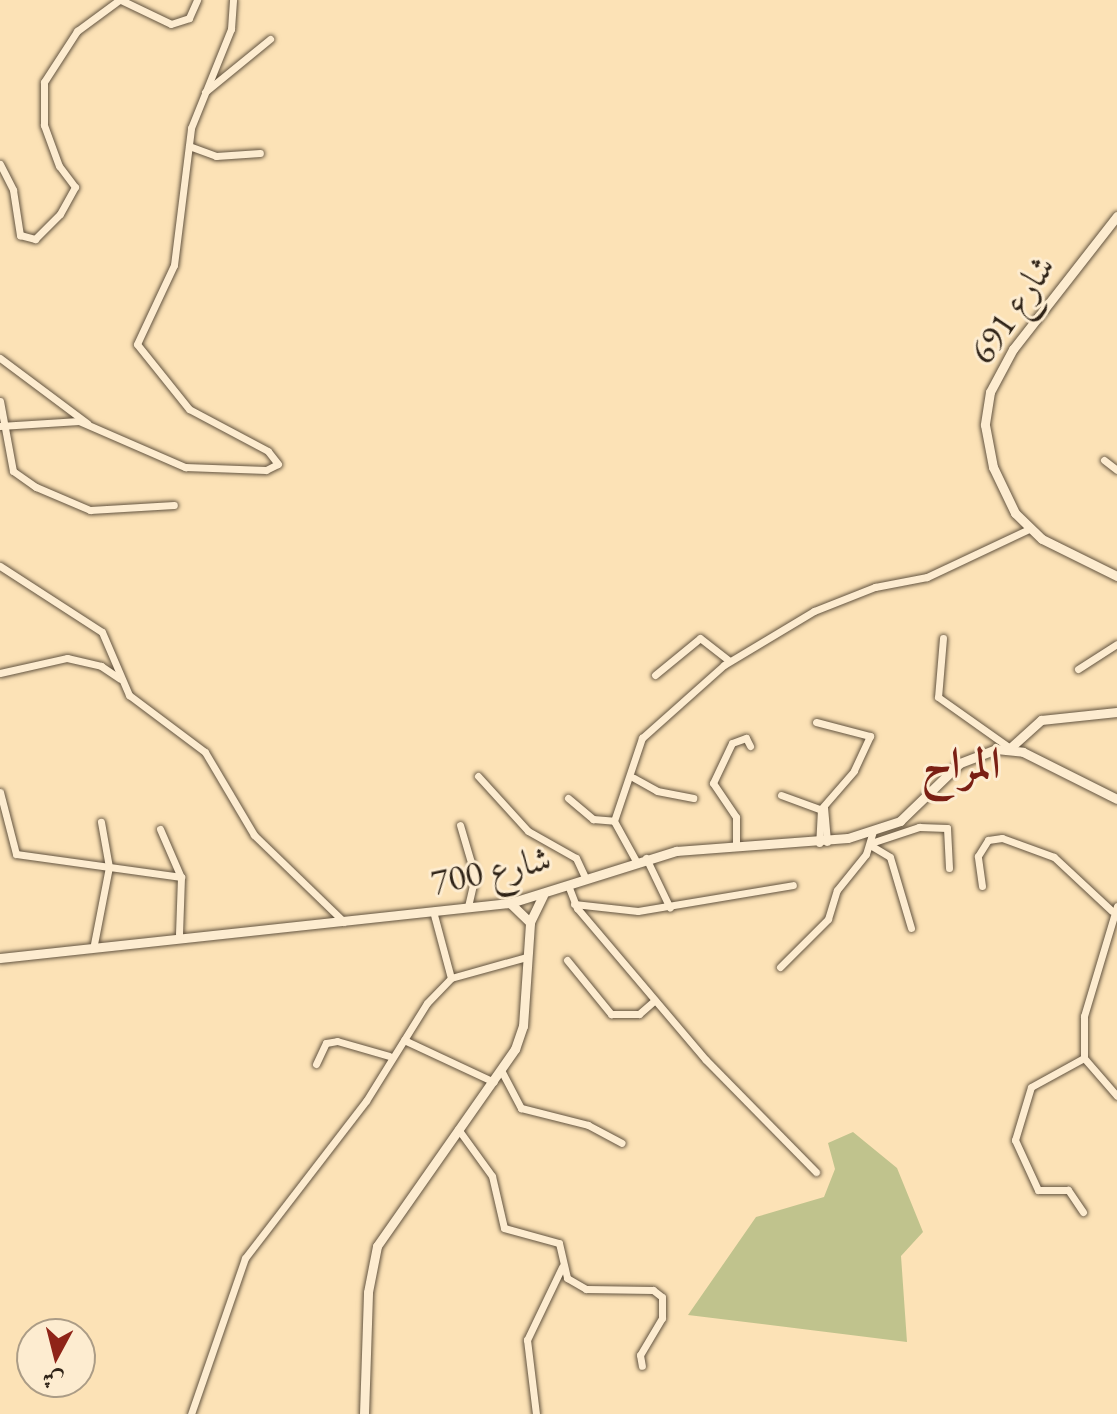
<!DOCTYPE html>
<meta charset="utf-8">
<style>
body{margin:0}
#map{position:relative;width:1117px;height:1414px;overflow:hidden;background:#fce2b6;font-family:"EB Garamond",Amiri,serif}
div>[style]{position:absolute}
.green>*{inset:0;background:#c0c38d}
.roads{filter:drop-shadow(0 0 2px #635440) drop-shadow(0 0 2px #635440)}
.street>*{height:7px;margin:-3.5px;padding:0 3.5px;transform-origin:3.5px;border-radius:3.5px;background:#fdecd0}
.secondary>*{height:9px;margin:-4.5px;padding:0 4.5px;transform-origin:4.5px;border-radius:4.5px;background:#fdecd0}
span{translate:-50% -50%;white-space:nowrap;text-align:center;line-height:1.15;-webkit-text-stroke:6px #fdecd0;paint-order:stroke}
.street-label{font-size:36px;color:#302418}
.district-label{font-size:44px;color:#7a1f14;font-weight:700}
.north{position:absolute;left:16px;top:1318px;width:80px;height:80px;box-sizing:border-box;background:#fdecd0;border:2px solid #ab9c86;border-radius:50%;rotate:187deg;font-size:22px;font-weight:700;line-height:32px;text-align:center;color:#302418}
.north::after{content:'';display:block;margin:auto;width:28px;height:36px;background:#8f2418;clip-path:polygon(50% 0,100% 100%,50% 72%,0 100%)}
</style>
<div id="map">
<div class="green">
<i style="clip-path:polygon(853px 1132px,897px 1168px,923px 1232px,901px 1256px,907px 1342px,688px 1315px,756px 1217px,824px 1197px,835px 1169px,828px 1143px)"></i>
</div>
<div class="roads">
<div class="street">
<i style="left:121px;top:0;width:55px;rotate:25.6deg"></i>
<i style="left:171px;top:24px;width:19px;rotate:-18deg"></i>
<i style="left:189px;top:18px;width:20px;rotate:-66deg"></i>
<i style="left:205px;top:92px;width:84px;rotate:-39.2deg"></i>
<i style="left:189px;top:146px;width:29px;rotate:20deg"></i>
<i style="left:216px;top:156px;width:44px;rotate:-3.9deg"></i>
<i style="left:0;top:164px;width:29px;rotate:63deg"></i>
<i style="left:13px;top:190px;width:46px;rotate:81.2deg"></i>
<i style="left:20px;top:235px;width:16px;rotate:15deg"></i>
<i style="left:35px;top:239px;width:35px;rotate:-45deg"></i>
<i style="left:60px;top:214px;width:31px;rotate:-61deg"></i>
<i style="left:75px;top:187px;width:26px;rotate:-127deg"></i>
<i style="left:59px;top:166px;width:44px;rotate:-110.1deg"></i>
<i style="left:44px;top:125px;width:43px;rotate:-90deg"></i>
<i style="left:44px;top:82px;width:61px;rotate:-57.1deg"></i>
<i style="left:77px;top:31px;width:52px;rotate:-36.4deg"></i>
<i style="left:0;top:358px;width:109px;rotate:36.8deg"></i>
<i style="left:0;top:401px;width:71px;rotate:79.5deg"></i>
<i style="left:13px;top:471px;width:28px;rotate:35deg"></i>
<i style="left:36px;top:487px;width:59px;rotate:23.1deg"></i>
<i style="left:90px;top:510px;width:84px;rotate:-3.4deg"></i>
<i style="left:0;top:426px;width:79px;rotate:-3.6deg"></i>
<i style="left:79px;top:421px;width:116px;rotate:23.5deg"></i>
<i style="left:185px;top:467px;width:81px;rotate:2.1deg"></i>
<i style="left:266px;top:470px;width:13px;rotate:-27deg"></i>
<i style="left:278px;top:464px;width:16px;rotate:-128deg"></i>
<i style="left:268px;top:451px;width:89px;rotate:-152deg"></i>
<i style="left:189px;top:409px;width:83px;rotate:-128.7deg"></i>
<i style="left:137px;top:344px;width:87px;rotate:-64.9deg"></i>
<i style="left:174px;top:265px;width:138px;rotate:-82.9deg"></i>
<i style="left:191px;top:128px;width:107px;rotate:-68deg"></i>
<i style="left:231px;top:29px;width:29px;rotate:-86deg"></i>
<i style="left:1104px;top:460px;width:16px;rotate:38deg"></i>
<i style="left:0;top:566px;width:121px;rotate:32.9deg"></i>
<i style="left:102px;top:632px;width:69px;rotate:66.8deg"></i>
<i style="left:129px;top:695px;width:95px;rotate:36.9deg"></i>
<i style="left:205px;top:752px;width:96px;rotate:59.4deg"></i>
<i style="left:254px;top:835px;width:125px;rotate:44deg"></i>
<i style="left:943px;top:638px;width:59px;rotate:94.8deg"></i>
<i style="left:938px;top:697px;width:88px;rotate:35.3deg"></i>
<i style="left:1078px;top:669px;width:46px;rotate:-32.7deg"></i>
<i style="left:0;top:673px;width:69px;rotate:-12.6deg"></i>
<i style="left:67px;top:658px;width:35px;rotate:13deg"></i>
<i style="left:101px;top:666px;width:23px;rotate:34deg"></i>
<i style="left:655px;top:675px;width:58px;rotate:-39.4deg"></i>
<i style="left:700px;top:638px;width:37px;rotate:38deg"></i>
<i style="left:816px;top:722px;width:56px;rotate:14.5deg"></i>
<i style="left:870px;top:736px;width:38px;rotate:115deg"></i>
<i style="left:854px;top:771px;width:50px;rotate:131deg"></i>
<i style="left:821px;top:809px;width:34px;rotate:93deg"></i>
<i style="left:478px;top:776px;width:74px;rotate:47.7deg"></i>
<i style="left:528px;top:831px;width:55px;rotate:29.4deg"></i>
<i style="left:576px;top:858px;width:21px;rotate:65deg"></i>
<i style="left:634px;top:778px;width:26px;rotate:29deg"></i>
<i style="left:657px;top:791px;width:37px;rotate:11deg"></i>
<i style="left:0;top:792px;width:64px;rotate:75.5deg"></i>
<i style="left:16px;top:854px;width:167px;rotate:7.9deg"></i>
<i style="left:181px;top:877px;width:57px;rotate:92deg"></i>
<i style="left:781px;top:795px;width:44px;rotate:20.1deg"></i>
<i style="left:568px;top:798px;width:33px;rotate:40deg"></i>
<i style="left:593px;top:819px;width:21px;rotate:5deg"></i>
<i style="left:824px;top:807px;width:35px;rotate:85deg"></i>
<i style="left:460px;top:825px;width:53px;rotate:73.6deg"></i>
<i style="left:475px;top:876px;width:32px;rotate:103deg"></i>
<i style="left:160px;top:829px;width:50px;rotate:66.5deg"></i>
<i style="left:871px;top:843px;width:51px;rotate:-18.4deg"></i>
<i style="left:919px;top:827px;width:28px;rotate:2deg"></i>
<i style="left:947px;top:828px;width:40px;rotate:87.1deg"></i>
<i style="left:870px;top:845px;width:23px;rotate:31deg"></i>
<i style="left:890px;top:857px;width:74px;rotate:73.5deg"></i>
<i style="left:736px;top:847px;width:30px;rotate:-90deg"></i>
<i style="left:736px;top:817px;width:41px;rotate:-124.1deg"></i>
<i style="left:713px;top:783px;width:44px;rotate:-64.6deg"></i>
<i style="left:732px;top:743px;width:15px;rotate:-20deg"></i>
<i style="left:746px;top:738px;width:9px;rotate:63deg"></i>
<i style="left:646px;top:858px;width:55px;rotate:64.4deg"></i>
<i style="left:636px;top:861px;width:46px;rotate:-118.8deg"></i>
<i style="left:614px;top:821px;width:88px;rotate:-71.4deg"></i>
<i style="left:642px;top:738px;width:110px;rotate:-41.7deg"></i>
<i style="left:724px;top:665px;width:105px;rotate:-31deg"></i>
<i style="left:814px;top:611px;width:66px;rotate:-21.5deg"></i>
<i style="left:875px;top:587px;width:53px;rotate:-10.9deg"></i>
<i style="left:927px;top:577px;width:113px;rotate:-25.2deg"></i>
<i style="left:568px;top:885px;width:25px;rotate:69deg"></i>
<i style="left:577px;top:908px;width:199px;rotate:49.7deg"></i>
<i style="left:706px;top:1060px;width:157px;rotate:45.5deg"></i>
<i style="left:982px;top:886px;width:30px;rotate:-98deg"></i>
<i style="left:978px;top:856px;width:19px;rotate:-58deg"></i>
<i style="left:988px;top:840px;width:14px;rotate:-8deg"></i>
<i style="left:1002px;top:838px;width:55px;rotate:20.1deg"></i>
<i style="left:1054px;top:857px;width:79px;rotate:43deg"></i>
<i style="left:574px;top:904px;width:64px;rotate:6.2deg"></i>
<i style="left:638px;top:911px;width:157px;rotate:-9.5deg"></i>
<i style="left:1117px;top:906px;width:115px;rotate:106.7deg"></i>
<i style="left:1084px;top:1016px;width:42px;rotate:90deg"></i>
<i style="left:1084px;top:1058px;width:50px;rotate:49deg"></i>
<i style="left:433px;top:911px;width:69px;rotate:75deg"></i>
<i style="left:94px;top:944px;width:78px;rotate:-79deg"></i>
<i style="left:109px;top:867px;width:46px;rotate:-100.1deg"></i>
<i style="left:567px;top:960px;width:70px;rotate:50.8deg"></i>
<i style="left:611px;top:1014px;width:28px"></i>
<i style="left:639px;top:1014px;width:21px;rotate:-41deg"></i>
<i style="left:780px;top:967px;width:68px;rotate:-45deg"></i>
<i style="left:828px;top:919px;width:30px;rotate:-73deg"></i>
<i style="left:837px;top:890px;width:46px;rotate:-51.1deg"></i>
<i style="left:866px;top:854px;width:24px;rotate:-73deg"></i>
<i style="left:404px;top:1040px;width:99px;rotate:25deg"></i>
<i style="left:316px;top:1064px;width:23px;rotate:-65deg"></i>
<i style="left:326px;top:1043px;width:11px;rotate:-10deg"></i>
<i style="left:337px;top:1041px;width:54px;rotate:16.1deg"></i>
<i style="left:502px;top:1072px;width:41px;rotate:62.2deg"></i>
<i style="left:521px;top:1108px;width:69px;rotate:14.2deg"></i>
<i style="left:588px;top:1125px;width:38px;rotate:28deg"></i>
<i style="left:458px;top:1129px;width:58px;rotate:54.1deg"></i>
<i style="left:492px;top:1176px;width:53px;rotate:77deg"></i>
<i style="left:504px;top:1228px;width:57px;rotate:15.3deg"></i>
<i style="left:559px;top:1243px;width:36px;rotate:77deg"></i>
<i style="left:567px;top:1278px;width:22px;rotate:30deg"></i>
<i style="left:586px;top:1289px;width:67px;rotate:0.9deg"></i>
<i style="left:653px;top:1290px;width:11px;rotate:38deg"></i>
<i style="left:662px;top:1297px;width:21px;rotate:90deg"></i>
<i style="left:662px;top:1318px;width:43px;rotate:120.7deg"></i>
<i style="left:640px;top:1355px;width:11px;rotate:80deg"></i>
<i style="left:1083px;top:1212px;width:27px;rotate:-124deg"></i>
<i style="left:1068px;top:1190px;width:30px;rotate:180deg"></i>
<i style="left:1038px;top:1190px;width:55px;rotate:-114.7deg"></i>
<i style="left:1015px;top:1140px;width:55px;rotate:-73.2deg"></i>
<i style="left:1031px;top:1087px;width:60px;rotate:-28.7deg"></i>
<i style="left:191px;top:1414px;width:165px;rotate:-70.9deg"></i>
<i style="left:245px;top:1258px;width:198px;rotate:-52.4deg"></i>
<i style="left:366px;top:1101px;width:115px;rotate:-58.1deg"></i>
<i style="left:427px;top:1003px;width:35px;rotate:-46deg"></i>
<i style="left:451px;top:978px;width:78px;rotate:-15.6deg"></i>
<i style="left:536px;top:1414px;width:75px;rotate:-96.9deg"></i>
<i style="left:527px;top:1340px;width:81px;rotate:-64.4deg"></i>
</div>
<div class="secondary">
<i style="left:1117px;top:216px;width:169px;rotate:128deg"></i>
<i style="left:1013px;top:349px;width:49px;rotate:118.1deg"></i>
<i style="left:990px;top:392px;width:33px;rotate:99deg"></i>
<i style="left:985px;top:425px;width:43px;rotate:79.2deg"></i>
<i style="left:993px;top:467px;width:51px;rotate:64.4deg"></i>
<i style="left:1015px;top:513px;width:37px;rotate:44deg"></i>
<i style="left:1042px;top:539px;width:84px;rotate:26.3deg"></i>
<i style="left:1010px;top:748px;width:42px;rotate:-42.1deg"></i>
<i style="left:1041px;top:720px;width:76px;rotate:-6deg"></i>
<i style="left:510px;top:903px;width:28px;rotate:44deg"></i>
<i style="left:0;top:958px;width:513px;rotate:-6.16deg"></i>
<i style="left:510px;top:903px;width:174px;rotate:-17.4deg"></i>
<i style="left:676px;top:851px;width:172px;rotate:-4.3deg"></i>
<i style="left:848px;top:838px;width:55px;rotate:-18.1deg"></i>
<i style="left:900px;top:821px;width:83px;rotate:-44deg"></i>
<i style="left:960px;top:763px;width:39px;rotate:-21deg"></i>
<i style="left:996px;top:749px;width:27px;rotate:6deg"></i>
<i style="left:1023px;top:752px;width:105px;rotate:26.6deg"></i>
<i style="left:364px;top:1414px;width:122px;rotate:-88.1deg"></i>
<i style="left:368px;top:1292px;width:47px;rotate:-78.9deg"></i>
<i style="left:377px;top:1246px;width:241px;rotate:-55deg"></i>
<i style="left:515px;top:1049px;width:24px;rotate:-71deg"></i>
<i style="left:523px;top:1026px;width:104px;rotate:-86.1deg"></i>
<i style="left:530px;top:922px;width:30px;rotate:-64deg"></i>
</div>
</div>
<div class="street-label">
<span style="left:1012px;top:309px;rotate:-56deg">شارع 691</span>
<span style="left:491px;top:870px;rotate:-12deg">شارع 700</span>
</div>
<div class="district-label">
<span style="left:961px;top:763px">المراح</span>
</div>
<div class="north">ش</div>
</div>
